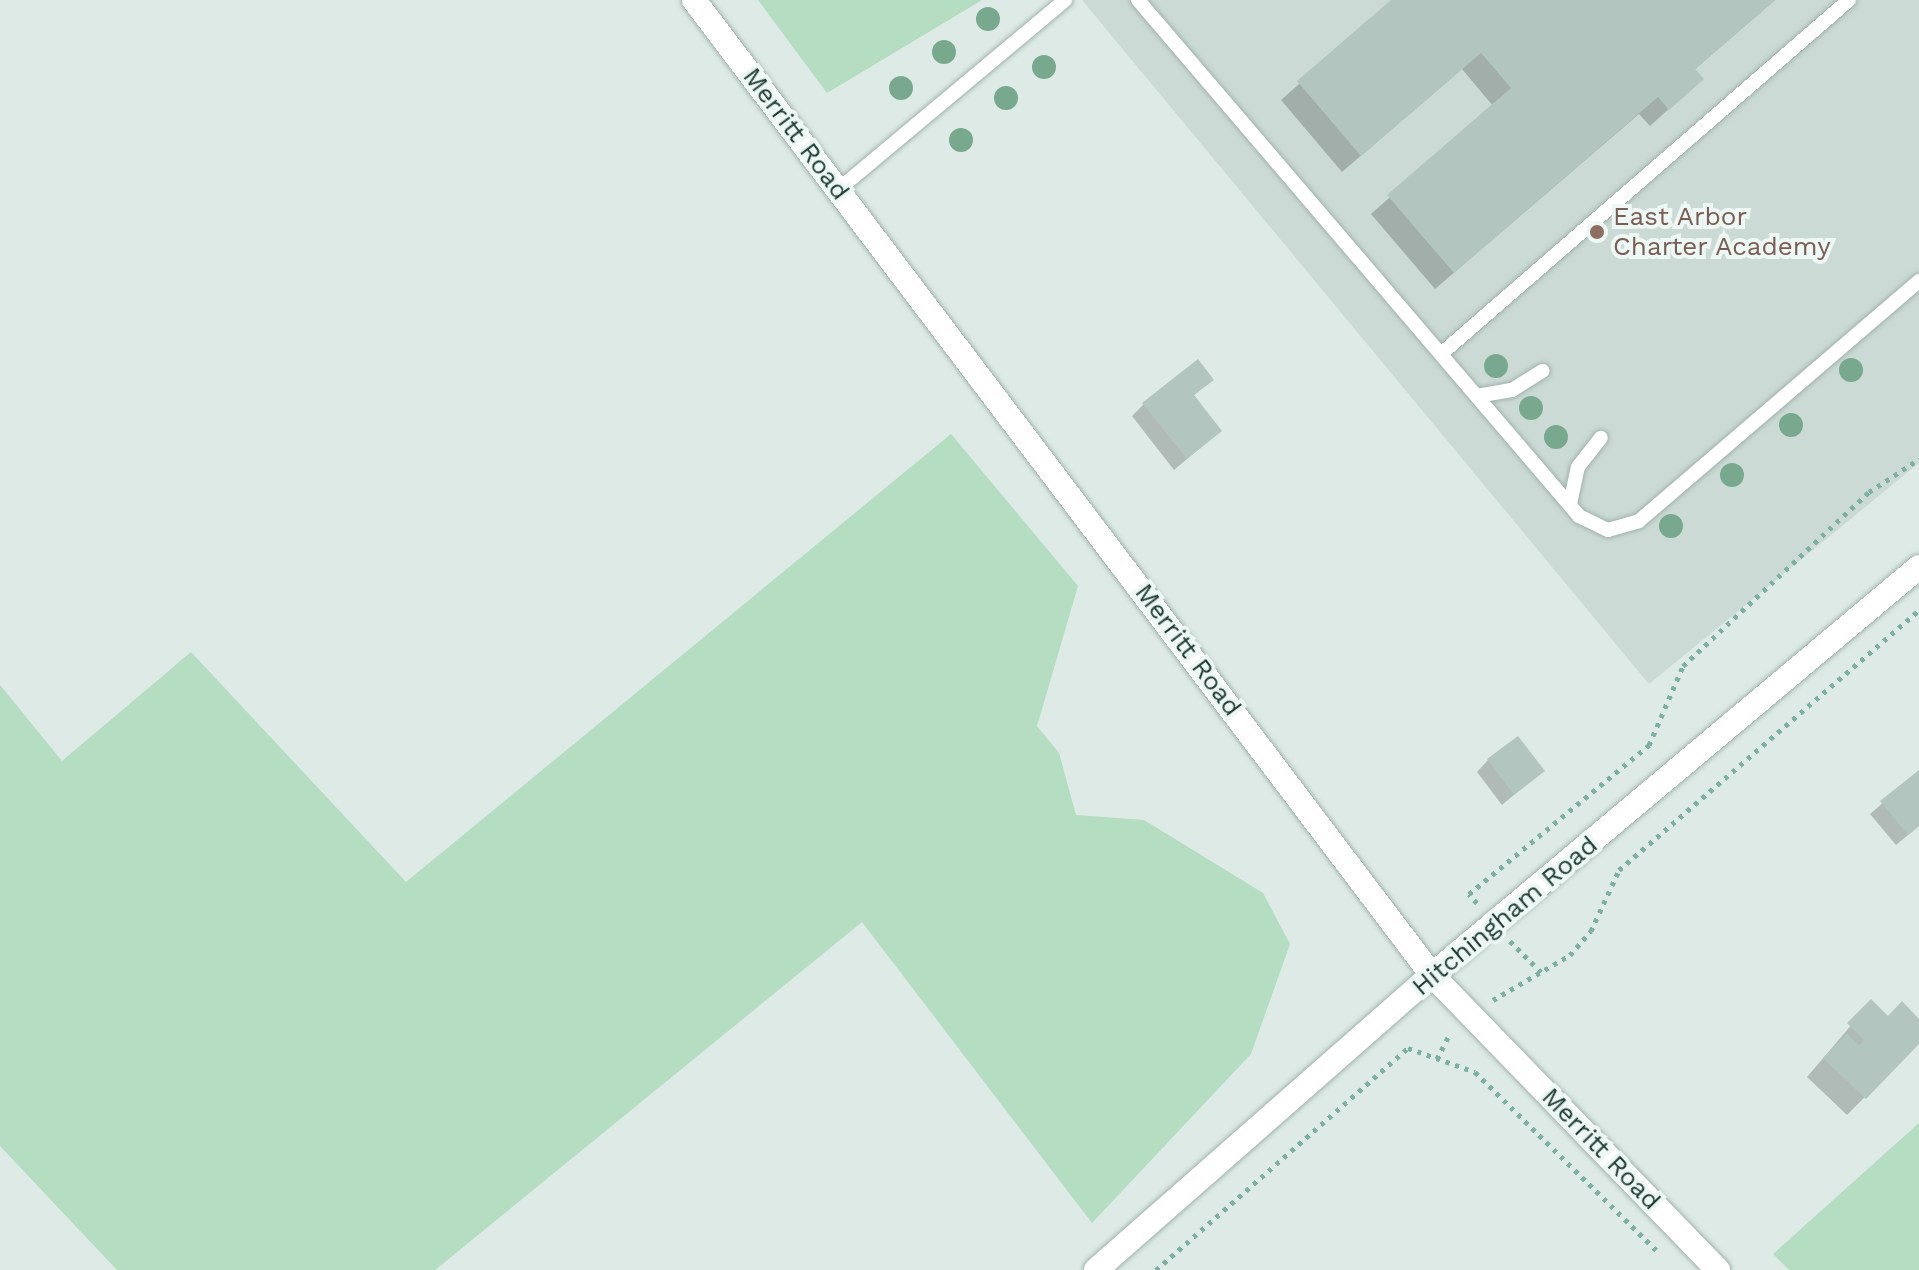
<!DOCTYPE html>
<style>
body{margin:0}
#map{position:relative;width:1919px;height:1270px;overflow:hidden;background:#ddeae5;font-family:"Work Sans",sans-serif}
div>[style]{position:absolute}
.built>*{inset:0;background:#cbdad4}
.green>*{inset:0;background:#b4ddc1}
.shadow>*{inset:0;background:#0003}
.building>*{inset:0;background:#b2c5be}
.path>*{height:5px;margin-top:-2.5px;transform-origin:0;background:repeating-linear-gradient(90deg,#7bb0a3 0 4px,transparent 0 10px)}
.roads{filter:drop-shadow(0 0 2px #a0b2ac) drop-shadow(0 0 2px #a0b2ac)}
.service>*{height:14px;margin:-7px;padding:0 7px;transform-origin:7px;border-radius:7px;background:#fff}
.minor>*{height:24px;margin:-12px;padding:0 12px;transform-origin:12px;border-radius:12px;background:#fff}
.tertiary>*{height:24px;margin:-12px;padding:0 12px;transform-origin:12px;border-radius:12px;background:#fff}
.trees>*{width:24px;height:24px;margin:-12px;border-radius:50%;background:#78a98f}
.dots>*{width:22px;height:22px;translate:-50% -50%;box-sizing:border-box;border:4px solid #edf7f3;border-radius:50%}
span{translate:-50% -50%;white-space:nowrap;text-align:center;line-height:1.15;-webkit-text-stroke:8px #edf7f3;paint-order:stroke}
.street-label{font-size:26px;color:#1e3a34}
.education-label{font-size:26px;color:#785e54}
.left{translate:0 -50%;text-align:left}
</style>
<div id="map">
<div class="built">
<i style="clip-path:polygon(1082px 0,1919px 0,1919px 463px,1649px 684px)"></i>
</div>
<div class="green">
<i style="clip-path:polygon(758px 0,982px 0,827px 93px)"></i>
<i style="clip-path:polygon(951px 434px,1078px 586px,1037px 726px,1059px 753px,1076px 815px,1144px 820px,1263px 893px,1290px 944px,1251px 1054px,1092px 1223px,862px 922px,435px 1270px,117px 1270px,0 1146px,0 685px,62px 761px,191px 652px,406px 882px)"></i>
<i style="clip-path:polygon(1919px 1123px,1919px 1270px,1789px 1270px,1773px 1254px)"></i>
</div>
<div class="shadow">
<i style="clip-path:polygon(1394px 0,1775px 0,1694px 70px,1702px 79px,1650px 126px,1639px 114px,1435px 289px,1371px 214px,1493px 106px,1462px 69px,1342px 172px,1281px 100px)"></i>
<i style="clip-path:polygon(1211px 380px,1193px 396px,1220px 431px,1174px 470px,1132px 416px,1144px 404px)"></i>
<i style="clip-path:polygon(1488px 760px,1542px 771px,1502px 805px,1477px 772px)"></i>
<i style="clip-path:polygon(1919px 772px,1919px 826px,1896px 845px,1870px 814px)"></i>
<i style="clip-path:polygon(1871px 1002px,1887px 1018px,1919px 1021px,1919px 1042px,1847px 1115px,1807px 1077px)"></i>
</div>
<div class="building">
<i style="clip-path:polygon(1391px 0,1775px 0,1695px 69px,1704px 79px,1669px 110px,1658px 97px,1454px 273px,1387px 195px,1511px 88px,1481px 53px,1361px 156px,1297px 81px)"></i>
<i style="clip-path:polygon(1198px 359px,1214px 380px,1194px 395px,1222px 431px,1187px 459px,1142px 403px)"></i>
<i style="clip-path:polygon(1518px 736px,1545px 771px,1514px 795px,1487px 759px)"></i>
<i style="clip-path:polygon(1919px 770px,1919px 826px,1908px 835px,1880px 801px)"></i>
<i style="clip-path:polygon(1871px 999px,1888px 1016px,1902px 1001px,1919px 1019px,1919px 1044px,1866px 1099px,1823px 1058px,1847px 1034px,1859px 1045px,1864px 1040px,1847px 1023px)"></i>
</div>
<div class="path">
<i style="left:1477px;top:903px;width:12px;rotate:-132deg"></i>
<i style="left:1469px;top:894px;width:234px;rotate:-39.6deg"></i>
<i style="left:1649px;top:745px;width:86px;rotate:-66.7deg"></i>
<i style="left:1683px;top:666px;width:255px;rotate:-43.1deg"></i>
<i style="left:1869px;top:492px;width:60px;rotate:-33.4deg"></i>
<i style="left:1510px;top:941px;width:47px;rotate:45deg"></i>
<i style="left:1493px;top:1000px;width:89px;rotate:-30.3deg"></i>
<i style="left:1570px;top:955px;width:32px;rotate:-49deg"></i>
<i style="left:1591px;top:931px;width:67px;rotate:-65.3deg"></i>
<i style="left:1619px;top:870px;width:397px;rotate:-40.9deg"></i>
<i style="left:1437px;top:1059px;width:29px;rotate:-63deg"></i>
<i style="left:1156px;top:1270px;width:336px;rotate:-41.4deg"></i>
<i style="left:1408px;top:1048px;width:71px;rotate:19.7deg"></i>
<i style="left:1475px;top:1072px;width:257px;rotate:44.5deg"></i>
</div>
<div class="roads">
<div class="service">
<i style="left:1138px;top:0;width:679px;rotate:49.48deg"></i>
<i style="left:1579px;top:516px;width:32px;rotate:26deg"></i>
<i style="left:1608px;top:530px;width:32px;rotate:-16deg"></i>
<i style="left:1639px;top:521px;width:369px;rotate:-40.6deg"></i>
<i style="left:838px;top:190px;width:296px;rotate:-39.9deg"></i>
<i style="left:1441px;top:354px;width:540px;rotate:-40.95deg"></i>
<i style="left:1477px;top:396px;width:36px;rotate:-10deg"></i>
<i style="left:1512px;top:390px;width:36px;rotate:-32deg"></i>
<i style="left:1570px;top:504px;width:38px;rotate:-78deg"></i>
<i style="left:1578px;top:467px;width:37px;rotate:-52deg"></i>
</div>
<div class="minor">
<i style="left:694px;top:0;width:1223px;rotate:52.88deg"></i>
</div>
<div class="tertiary">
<i style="left:1432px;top:975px;width:411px;rotate:45.9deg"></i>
<i style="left:1096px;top:1270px;width:447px;rotate:-41.3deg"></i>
<i style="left:1432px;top:975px;width:635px;rotate:-39.96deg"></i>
</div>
</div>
<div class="trees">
<i style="left:988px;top:19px"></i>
<i style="left:944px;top:52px"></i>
<i style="left:1044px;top:67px"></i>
<i style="left:901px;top:88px"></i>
<i style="left:1006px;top:98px"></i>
<i style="left:961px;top:140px"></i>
<i style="left:1496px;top:366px"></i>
<i style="left:1851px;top:370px"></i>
<i style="left:1531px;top:408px"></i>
<i style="left:1791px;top:425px"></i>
<i style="left:1556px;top:437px"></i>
<i style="left:1732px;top:475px"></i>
<i style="left:1671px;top:526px"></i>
</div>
<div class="dots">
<i style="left:1597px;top:232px;background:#8d6e63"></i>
</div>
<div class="street-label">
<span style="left:796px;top:134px;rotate:53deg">Merritt Road</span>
<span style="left:1188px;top:650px;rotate:53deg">Merritt Road</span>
<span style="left:1505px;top:916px;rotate:-40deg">Hitchingham Road</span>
<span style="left:1601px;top:1149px;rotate:46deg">Merritt Road</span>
</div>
<div class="education-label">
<span class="left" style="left:1613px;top:232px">East Arbor<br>Charter Academy</span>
</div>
</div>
